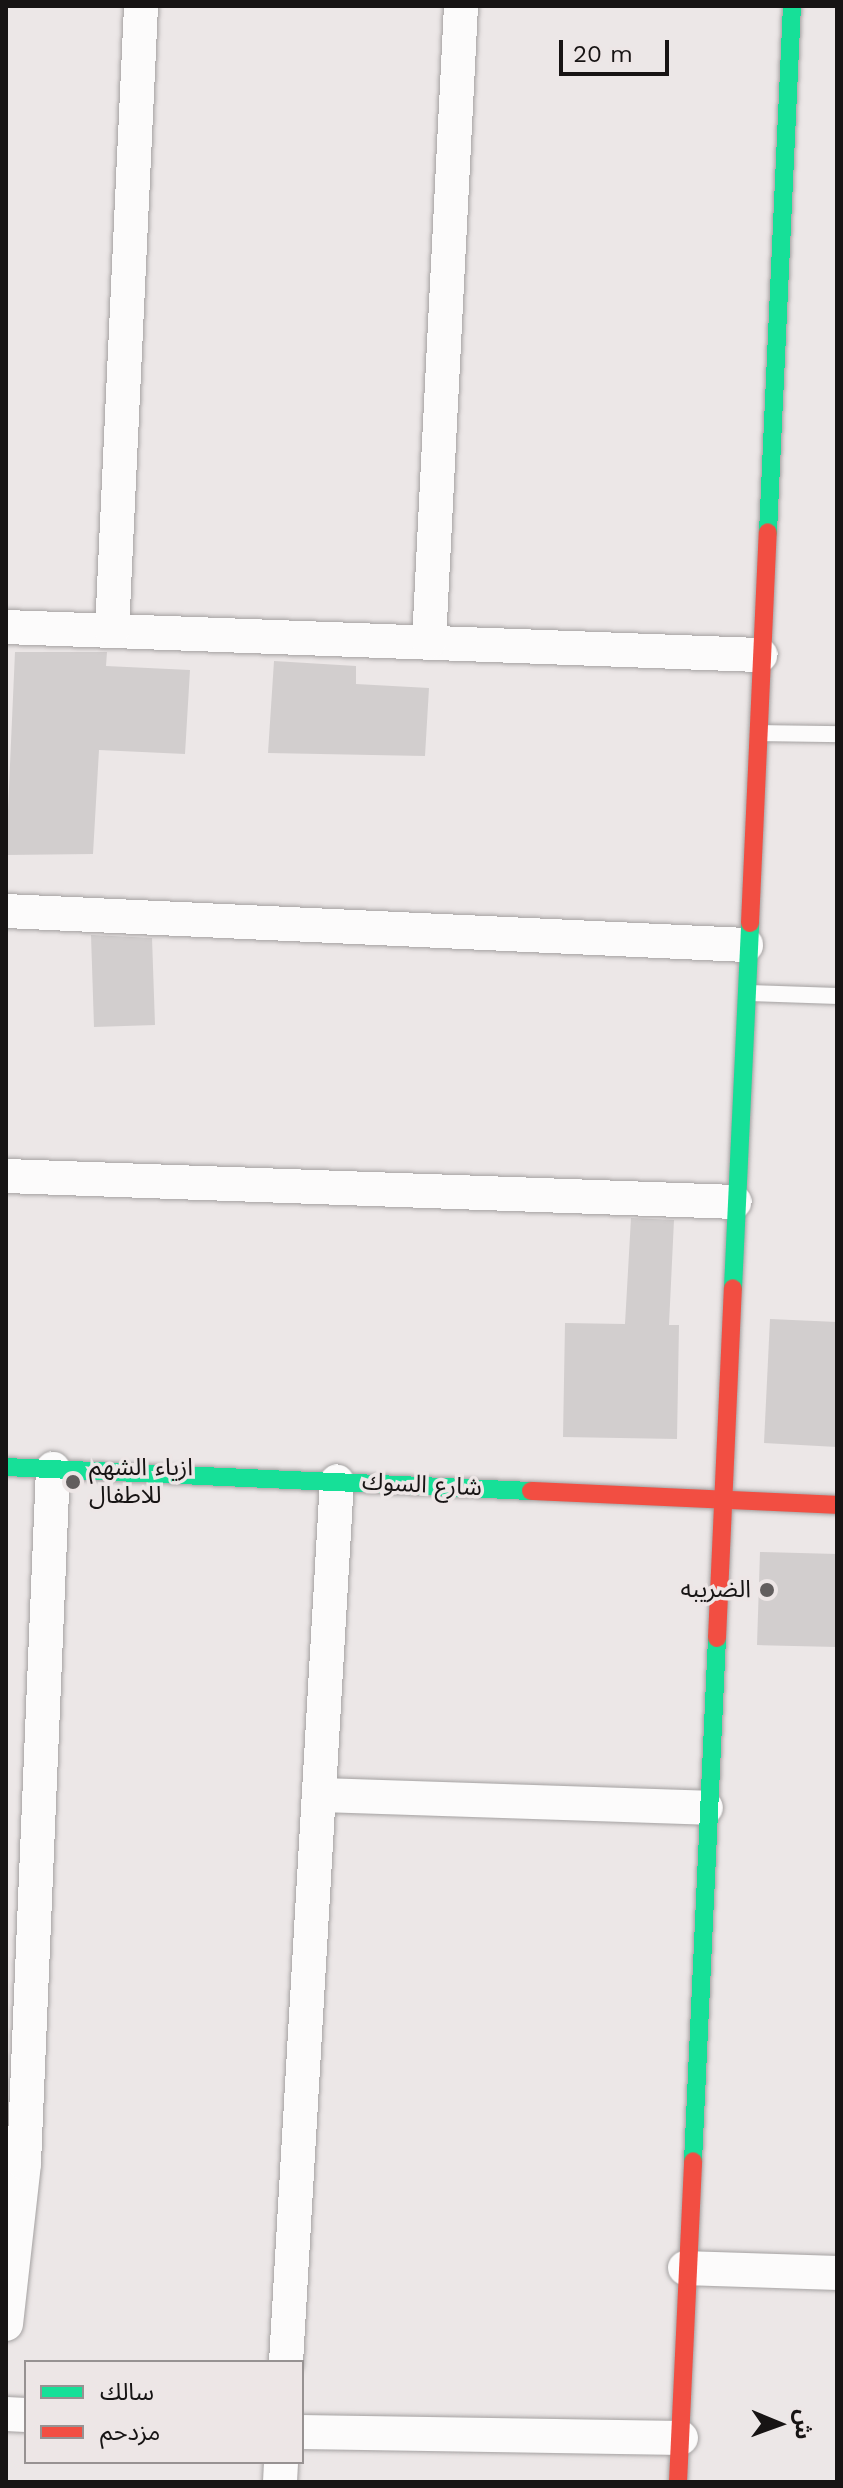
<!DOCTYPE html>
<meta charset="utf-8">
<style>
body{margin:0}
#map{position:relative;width:843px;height:2488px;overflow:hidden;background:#ece7e7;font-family:"Work Sans","Noto Sans Arabic",sans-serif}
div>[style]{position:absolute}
.building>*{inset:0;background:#d2cece}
.roads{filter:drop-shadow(0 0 2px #a4a1a1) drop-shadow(0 0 2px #a4a1a1)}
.lane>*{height:16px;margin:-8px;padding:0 8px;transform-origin:8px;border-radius:8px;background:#fcfbfb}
.street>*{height:34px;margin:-17px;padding:0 17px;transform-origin:17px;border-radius:17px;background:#fcfbfb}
.fast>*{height:18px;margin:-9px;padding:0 9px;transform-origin:9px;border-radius:9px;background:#16e098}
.jam>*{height:18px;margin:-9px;padding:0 9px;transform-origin:9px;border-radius:9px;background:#f24e42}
.dots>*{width:22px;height:22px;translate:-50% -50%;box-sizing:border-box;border:4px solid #ede6e6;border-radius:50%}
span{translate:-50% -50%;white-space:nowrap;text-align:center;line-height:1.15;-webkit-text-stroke:7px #ede6e6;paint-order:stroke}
.poi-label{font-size:24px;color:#171414}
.left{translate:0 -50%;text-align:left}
.right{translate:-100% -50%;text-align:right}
.street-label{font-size:24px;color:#171414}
.frame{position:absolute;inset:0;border:8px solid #171414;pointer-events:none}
.legend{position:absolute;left:24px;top:2360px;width:280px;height:104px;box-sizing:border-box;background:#ede6e6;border:2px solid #979292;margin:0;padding:10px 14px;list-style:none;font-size:24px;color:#171414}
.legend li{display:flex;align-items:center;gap:16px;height:40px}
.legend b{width:40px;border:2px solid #979292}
.north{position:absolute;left:739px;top:2384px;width:80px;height:80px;-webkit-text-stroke:6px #ede6e6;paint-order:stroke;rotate:91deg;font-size:22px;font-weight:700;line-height:32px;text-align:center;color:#171414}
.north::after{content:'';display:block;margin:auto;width:28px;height:36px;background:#171414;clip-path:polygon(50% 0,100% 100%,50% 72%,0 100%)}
.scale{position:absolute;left:559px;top:40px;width:110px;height:36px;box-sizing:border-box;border:4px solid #171414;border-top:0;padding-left:10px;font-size:24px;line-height:28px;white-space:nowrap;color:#171414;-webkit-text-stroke:6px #ede6e6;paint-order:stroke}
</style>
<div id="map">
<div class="building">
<i style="clip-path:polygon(15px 652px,107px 652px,106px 666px,190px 670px,185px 754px,99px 750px,93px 854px,6px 855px)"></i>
<i style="clip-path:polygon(274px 661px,356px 666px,356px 684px,429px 688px,425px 756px,268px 753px)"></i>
<i style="clip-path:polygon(91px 935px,152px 938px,155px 1025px,94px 1027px)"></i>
<i style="clip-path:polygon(631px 1218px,674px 1220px,669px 1325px,679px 1325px,677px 1439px,563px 1437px,565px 1323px,625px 1324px)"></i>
<i style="clip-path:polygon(770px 1319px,837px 1322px,837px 1447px,764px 1443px)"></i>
<i style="clip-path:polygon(760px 1552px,837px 1554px,837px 1647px,757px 1645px)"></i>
</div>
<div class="roads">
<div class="lane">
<i style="left:762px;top:733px;width:75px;rotate:0.8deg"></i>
<i style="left:750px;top:993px;width:87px;rotate:2deg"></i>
</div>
<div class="street">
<i style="left:6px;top:627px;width:755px;rotate:2.13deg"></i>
<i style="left:112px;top:631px;width:626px;rotate:-87.34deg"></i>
<i style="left:429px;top:642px;width:637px;rotate:-87.12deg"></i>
<i style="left:6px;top:911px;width:741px;rotate:2.63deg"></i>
<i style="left:6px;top:1176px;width:729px;rotate:2.04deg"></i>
<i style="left:323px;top:1795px;width:383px;rotate:1.9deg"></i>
<i style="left:685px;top:2268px;width:152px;rotate:1.9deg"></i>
<i style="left:6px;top:2324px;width:162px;rotate:-83.6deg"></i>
<i style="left:24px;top:2163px;width:695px;rotate:-87.61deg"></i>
<i style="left:286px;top:2362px;width:882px;rotate:-86.69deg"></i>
<i style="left:6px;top:2414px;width:20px;rotate:3deg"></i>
<i style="left:302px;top:2432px;width:379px;rotate:0.9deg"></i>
<i style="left:280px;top:2482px;width:20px;rotate:-87deg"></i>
</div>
<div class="fast">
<i style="left:768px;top:532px;width:527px;rotate:-87.39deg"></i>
<i style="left:733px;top:1288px;width:365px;rotate:-87.3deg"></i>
<i style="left:6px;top:1467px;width:526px;rotate:2.62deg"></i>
<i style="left:693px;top:2161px;width:524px;rotate:-87.37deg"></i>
</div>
<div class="jam">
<i style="left:750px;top:923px;width:391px;rotate:-87.4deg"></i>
<i style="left:531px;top:1491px;width:306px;rotate:2.6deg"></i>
<i style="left:717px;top:1638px;width:350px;rotate:-87.4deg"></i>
<i style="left:678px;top:2482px;width:321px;rotate:-87.3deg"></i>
</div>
</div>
<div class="dots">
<i style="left:73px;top:1482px;background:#625e5e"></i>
<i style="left:767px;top:1590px;background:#625e5e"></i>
</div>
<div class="poi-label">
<span class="left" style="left:89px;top:1482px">ازياء الشهم<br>للاطفال</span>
<span class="right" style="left:751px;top:1590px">الضريبه</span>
</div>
<div class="street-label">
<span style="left:422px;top:1485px;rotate:3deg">شارع السوك</span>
</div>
<div class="frame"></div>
<ul class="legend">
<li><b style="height:10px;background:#16e098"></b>سالك</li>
<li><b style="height:10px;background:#f24e42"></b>مزدحم</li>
</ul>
<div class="north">ش</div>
<div class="scale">20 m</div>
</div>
